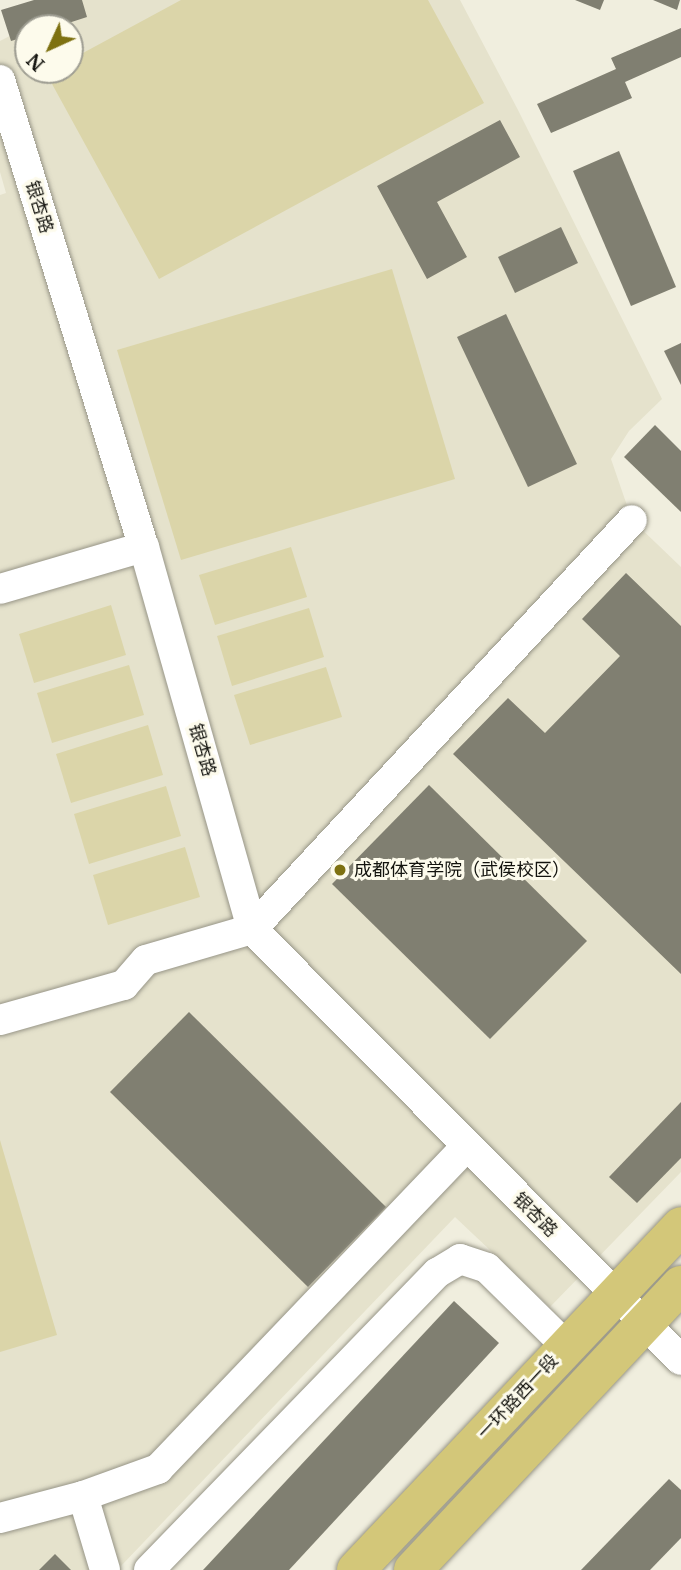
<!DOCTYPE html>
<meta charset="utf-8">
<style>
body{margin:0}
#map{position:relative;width:681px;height:1570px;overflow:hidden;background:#f0eede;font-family:Merriweather,"Noto Sans SC",serif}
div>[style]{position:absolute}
.built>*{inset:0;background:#e5e2cc}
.green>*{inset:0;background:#dbd5a9}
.building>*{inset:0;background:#807f71}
.roads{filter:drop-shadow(0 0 2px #979587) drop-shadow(0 0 2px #979587)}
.minor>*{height:30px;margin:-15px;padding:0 15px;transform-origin:15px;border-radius:15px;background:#fff}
.major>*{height:38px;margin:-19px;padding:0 19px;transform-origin:19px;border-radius:19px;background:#d3c779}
.dots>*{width:19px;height:19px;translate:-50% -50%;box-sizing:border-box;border:4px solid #fdfbec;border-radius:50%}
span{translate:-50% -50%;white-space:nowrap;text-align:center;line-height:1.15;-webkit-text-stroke:6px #fdfbec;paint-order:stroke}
.street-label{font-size:18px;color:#13130e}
.poi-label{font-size:18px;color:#13130e}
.left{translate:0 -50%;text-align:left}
.north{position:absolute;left:14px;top:14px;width:70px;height:70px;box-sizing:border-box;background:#fdfbec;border:2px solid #9f9e93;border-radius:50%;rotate:225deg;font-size:19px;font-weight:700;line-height:28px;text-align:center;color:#13130e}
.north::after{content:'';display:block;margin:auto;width:24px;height:32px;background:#7e7111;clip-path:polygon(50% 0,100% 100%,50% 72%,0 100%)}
</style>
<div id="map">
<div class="built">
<i style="clip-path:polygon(evenodd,80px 0,460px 0,518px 110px,662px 399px,629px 431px,611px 459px,632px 520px,681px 567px,681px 1172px,550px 1307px,455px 1217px,121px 1566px,121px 1570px,0 1570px,0 195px,6px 193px,0 172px,0 41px,80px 0,28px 28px,70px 28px,70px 70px,28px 70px,28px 28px)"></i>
</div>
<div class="green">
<i style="clip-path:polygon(181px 0,428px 0,484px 103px,159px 279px,46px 73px,70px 70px,70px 60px)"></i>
<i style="clip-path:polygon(392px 269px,455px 479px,181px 560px,117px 350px)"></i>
<i style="clip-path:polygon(291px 547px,307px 597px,215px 625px,199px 575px)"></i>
<i style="clip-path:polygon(111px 605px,126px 655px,34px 683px,19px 634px)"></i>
<i style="clip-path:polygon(309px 608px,324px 657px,232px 686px,217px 636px)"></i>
<i style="clip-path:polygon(129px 665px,144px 715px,52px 743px,37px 693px)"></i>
<i style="clip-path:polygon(326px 667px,342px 717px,250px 745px,234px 695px)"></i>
<i style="clip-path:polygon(148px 725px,163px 775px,71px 803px,56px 754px)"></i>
<i style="clip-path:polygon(166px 786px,181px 836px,89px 864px,74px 814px)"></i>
<i style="clip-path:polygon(185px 847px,200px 897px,108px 925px,93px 875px)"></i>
<i style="clip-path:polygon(0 1140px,57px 1335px,0 1352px)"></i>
</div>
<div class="building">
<i style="clip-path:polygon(34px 0,82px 0,87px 17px,53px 28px,28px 28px,28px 36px,11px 41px,1px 10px)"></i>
<i style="clip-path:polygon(575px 0,604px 0,600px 10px)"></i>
<i style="clip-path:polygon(653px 0,680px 0,677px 10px)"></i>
<i style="clip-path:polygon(681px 28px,681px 57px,625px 82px,632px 98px,551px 133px,537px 104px,616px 69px,611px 58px)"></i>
<i style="clip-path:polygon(500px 120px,520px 157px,437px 202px,467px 257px,427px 279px,377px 186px)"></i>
<i style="clip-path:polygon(619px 151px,676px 287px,631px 306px,573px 171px)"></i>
<i style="clip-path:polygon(561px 227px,578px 263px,515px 293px,498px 257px)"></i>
<i style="clip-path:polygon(506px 314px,577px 464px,528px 487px,457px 337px)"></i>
<i style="clip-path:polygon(681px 343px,681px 385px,664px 351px)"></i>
<i style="clip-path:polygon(655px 425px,681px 451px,681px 512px,624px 457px)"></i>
<i style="clip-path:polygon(626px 573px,681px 626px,681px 974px,453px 754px,508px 698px,545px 733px,620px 656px,582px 619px)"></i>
<i style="clip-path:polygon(429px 785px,587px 941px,490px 1039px,332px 884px)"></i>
<i style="clip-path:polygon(189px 1012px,386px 1207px,308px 1287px,110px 1092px)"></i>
<i style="clip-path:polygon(681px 1102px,681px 1158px,637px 1203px,609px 1177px)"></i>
<i style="clip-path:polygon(454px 1301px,499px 1343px,289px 1570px,203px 1570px)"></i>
<i style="clip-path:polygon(669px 1479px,681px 1490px,681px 1538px,650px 1570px,581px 1570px)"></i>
<i style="clip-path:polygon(55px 1554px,71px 1570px,39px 1570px)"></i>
</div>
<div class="roads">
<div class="minor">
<i style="left:0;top:80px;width:489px;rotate:72.9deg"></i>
<i style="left:144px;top:547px;width:397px;rotate:74.2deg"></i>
<i style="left:252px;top:929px;width:608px;rotate:45.13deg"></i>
<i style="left:0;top:589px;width:150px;rotate:-16.3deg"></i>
<i style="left:0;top:1020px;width:129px;rotate:-15.8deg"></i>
<i style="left:124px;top:985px;width:33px;rotate:-49deg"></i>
<i style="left:146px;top:960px;width:110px;rotate:-16.3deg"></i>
<i style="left:252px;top:929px;width:558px;rotate:-47.1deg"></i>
<i style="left:83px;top:1496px;width:77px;rotate:73.4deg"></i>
<i style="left:0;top:1518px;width:86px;rotate:-14.8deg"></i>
<i style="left:83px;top:1496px;width:80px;rotate:-19.8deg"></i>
<i style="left:158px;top:1469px;width:446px;rotate:-46.3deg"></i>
<i style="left:149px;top:1570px;width:414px;rotate:-45.9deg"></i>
<i style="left:437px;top:1273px;width:27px;rotate:-31deg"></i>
<i style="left:460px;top:1259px;width:28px;rotate:18deg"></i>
<i style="left:487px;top:1268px;width:111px;rotate:44.6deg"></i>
</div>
<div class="major">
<i style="left:356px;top:1570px;width:473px;rotate:-46.6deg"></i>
<i style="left:413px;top:1570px;width:391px;rotate:-46.8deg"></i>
</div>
</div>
<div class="dots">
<i style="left:340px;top:870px;background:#7e7111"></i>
</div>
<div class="street-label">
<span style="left:39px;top:207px;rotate:73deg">银杏路</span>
<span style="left:202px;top:750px;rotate:74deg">银杏路</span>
<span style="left:535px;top:1215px;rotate:45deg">银杏路</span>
<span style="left:518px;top:1397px;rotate:-47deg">一环路西一段</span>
</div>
<div class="poi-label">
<span class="left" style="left:354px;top:870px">成都体育学院（武侯校区）</span>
</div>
<div class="north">N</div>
</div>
